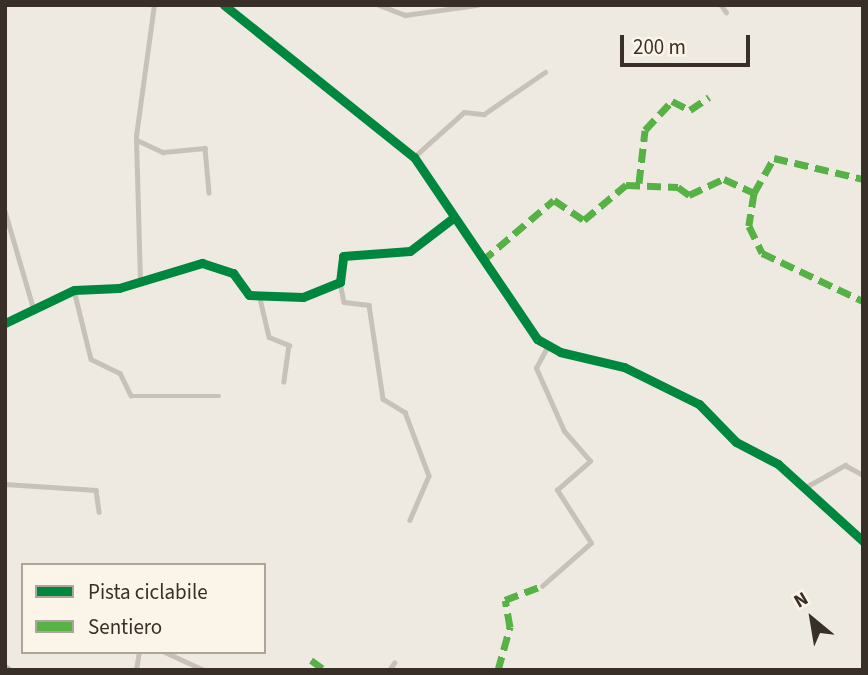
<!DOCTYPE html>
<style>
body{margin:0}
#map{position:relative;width:868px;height:675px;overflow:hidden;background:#eeeae1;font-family:"Source Sans 3",sans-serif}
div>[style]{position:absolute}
.street>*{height:4.5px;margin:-2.25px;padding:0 2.25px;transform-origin:2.25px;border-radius:2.25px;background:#c7c1ba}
.secondary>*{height:6px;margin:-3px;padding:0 3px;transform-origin:3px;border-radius:3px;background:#b8b1aa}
.quiet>*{height:7px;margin-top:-3.5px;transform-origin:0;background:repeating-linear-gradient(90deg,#56b245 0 14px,transparent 0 21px)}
.cycleway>*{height:9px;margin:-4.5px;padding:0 4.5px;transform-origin:4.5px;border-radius:4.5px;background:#00873e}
span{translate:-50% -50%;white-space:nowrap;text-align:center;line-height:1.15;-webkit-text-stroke:5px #fbf4e8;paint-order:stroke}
.frame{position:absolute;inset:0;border:7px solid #382f28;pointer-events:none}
.legend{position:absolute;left:21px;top:563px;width:245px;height:91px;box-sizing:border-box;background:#fbf4e8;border:2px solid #ada59b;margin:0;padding:9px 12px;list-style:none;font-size:21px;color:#382f28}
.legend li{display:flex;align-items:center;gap:14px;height:35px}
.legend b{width:35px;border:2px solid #ada59b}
.north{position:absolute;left:777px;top:584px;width:70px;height:70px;-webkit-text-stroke:5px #fbf4e8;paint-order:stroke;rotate:330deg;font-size:19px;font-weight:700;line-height:28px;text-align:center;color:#382f28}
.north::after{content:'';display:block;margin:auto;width:24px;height:32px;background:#382f28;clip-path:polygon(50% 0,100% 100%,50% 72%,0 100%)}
.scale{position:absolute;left:620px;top:35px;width:130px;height:32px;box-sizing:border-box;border:4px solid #382f28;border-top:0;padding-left:9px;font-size:21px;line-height:24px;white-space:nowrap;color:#382f28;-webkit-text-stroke:5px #fbf4e8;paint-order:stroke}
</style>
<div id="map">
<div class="street">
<i style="left:224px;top:5px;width:243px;rotate:38.7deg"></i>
<i style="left:414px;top:157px;width:220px;rotate:55.9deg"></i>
<i style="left:537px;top:339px;width:26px;rotate:29deg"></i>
<i style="left:560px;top:352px;width:66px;rotate:13.2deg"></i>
<i style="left:624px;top:367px;width:84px;rotate:26.3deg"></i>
<i style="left:699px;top:404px;width:53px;rotate:45.8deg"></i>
<i style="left:736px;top:442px;width:47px;rotate:27.6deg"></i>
<i style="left:778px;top:464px;width:115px;rotate:42.2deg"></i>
<i style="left:379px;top:5px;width:28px;rotate:21deg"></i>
<i style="left:405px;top:15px;width:73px;rotate:-7.9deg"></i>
<i style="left:721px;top:5px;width:9px;rotate:54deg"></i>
<i style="left:137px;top:140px;width:29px;rotate:25deg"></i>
<i style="left:163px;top:152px;width:42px;rotate:-5.4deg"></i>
<i style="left:205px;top:148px;width:45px;rotate:84.9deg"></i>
<i style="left:414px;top:157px;width:67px;rotate:-42deg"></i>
<i style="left:464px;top:112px;width:20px;rotate:6deg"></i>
<i style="left:484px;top:114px;width:74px;rotate:-34.5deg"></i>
<i style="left:5px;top:211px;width:100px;rotate:73.7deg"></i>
<i style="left:140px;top:282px;width:146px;rotate:-91.6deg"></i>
<i style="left:136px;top:136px;width:132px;rotate:-82.2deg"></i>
<i style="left:340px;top:282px;width:20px;rotate:79deg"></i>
<i style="left:344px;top:302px;width:25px;rotate:7deg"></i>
<i style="left:369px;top:305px;width:95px;rotate:81.5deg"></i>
<i style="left:383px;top:399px;width:26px;rotate:31deg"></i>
<i style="left:405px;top:412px;width:68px;rotate:69.4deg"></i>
<i style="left:429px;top:476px;width:48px;rotate:113.4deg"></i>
<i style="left:74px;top:290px;width:71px;rotate:76.2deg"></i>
<i style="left:91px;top:359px;width:32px;rotate:26deg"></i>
<i style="left:120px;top:373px;width:25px;rotate:64deg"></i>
<i style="left:131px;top:396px;width:88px"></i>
<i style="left:259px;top:294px;width:44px;rotate:76.9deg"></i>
<i style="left:269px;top:337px;width:22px;rotate:22deg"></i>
<i style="left:289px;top:345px;width:37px;rotate:98deg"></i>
<i style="left:5px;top:323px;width:76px;rotate:-25.6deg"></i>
<i style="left:74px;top:290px;width:45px;rotate:-2.5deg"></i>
<i style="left:119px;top:288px;width:87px;rotate:-16.8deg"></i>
<i style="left:202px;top:263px;width:33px;rotate:18deg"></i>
<i style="left:233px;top:273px;width:27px;rotate:54deg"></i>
<i style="left:249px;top:295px;width:54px;rotate:2.1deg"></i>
<i style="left:303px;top:297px;width:40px;rotate:-22deg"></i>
<i style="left:340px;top:282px;width:26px;rotate:-83deg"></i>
<i style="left:343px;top:256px;width:67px;rotate:-4.3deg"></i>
<i style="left:410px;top:251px;width:54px;rotate:-37.5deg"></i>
<i style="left:5px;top:484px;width:91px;rotate:3.8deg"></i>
<i style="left:96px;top:490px;width:22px;rotate:82deg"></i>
<i style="left:806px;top:487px;width:45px;rotate:-29.4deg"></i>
<i style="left:845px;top:465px;width:21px;rotate:29deg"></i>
<i style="left:542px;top:586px;width:65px;rotate:-41.3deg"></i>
<i style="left:591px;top:543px;width:63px;rotate:-122.7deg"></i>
<i style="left:557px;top:490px;width:44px;rotate:-41.3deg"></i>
<i style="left:590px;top:461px;width:40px;rotate:-131deg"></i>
<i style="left:564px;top:431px;width:69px;rotate:-114deg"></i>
<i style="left:536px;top:368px;width:24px;rotate:-62deg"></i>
<i style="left:165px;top:652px;width:43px;rotate:24.8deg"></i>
<i style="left:136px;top:670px;width:18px;rotate:-81deg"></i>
<i style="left:389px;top:670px;width:9px;rotate:-54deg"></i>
</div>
<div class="secondary">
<i style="left:5px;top:667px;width:5px;rotate:37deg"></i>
</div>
<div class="quiet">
<i style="left:639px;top:183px;width:53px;rotate:-83.5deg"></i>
<i style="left:645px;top:130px;width:40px;rotate:-47deg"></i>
<i style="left:672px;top:101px;width:20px;rotate:27deg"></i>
<i style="left:690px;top:110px;width:23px;rotate:-34deg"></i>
<i style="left:754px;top:193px;width:40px;rotate:-60.3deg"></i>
<i style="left:774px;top:158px;width:91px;rotate:13.3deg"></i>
<i style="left:482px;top:261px;width:94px;rotate:-40.3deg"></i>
<i style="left:554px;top:200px;width:36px;rotate:34deg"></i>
<i style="left:584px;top:220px;width:55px;rotate:-39.8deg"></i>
<i style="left:626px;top:185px;width:52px;rotate:2.2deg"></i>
<i style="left:678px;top:187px;width:14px;rotate:36deg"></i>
<i style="left:689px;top:195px;width:38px;rotate:-25deg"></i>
<i style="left:724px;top:179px;width:33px;rotate:25deg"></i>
<i style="left:754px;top:193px;width:33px;rotate:99deg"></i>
<i style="left:749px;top:226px;width:30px;rotate:64deg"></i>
<i style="left:762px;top:253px;width:112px;rotate:25.4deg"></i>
<i style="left:311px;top:660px;width:17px;rotate:36deg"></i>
<i style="left:498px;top:670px;width:45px;rotate:-74.4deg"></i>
<i style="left:510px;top:627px;width:27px;rotate:-100deg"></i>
<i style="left:505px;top:600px;width:40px;rotate:-21deg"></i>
</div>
<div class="cycleway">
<i style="left:224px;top:5px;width:243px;rotate:38.7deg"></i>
<i style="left:414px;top:157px;width:220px;rotate:55.9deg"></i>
<i style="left:537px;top:339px;width:26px;rotate:29deg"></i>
<i style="left:560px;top:352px;width:66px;rotate:13.2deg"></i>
<i style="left:624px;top:367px;width:84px;rotate:26.3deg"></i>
<i style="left:699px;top:404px;width:53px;rotate:45.8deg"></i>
<i style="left:736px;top:442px;width:47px;rotate:27.6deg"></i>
<i style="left:778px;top:464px;width:115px;rotate:42.2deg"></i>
<i style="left:5px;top:323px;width:76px;rotate:-25.6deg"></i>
<i style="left:74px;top:290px;width:45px;rotate:-2.5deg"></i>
<i style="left:119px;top:288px;width:87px;rotate:-16.8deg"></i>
<i style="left:202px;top:263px;width:33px;rotate:18deg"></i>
<i style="left:233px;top:273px;width:27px;rotate:54deg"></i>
<i style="left:249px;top:295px;width:54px;rotate:2.1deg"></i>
<i style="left:303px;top:297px;width:40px;rotate:-22deg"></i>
<i style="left:340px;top:282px;width:26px;rotate:-83deg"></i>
<i style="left:343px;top:256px;width:67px;rotate:-4.3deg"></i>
<i style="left:410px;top:251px;width:54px;rotate:-37.5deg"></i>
</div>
<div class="frame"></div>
<ul class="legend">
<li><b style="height:9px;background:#00873e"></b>Pista ciclabile</li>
<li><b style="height:9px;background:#56b245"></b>Sentiero</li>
</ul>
<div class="north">N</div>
<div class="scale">200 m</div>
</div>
